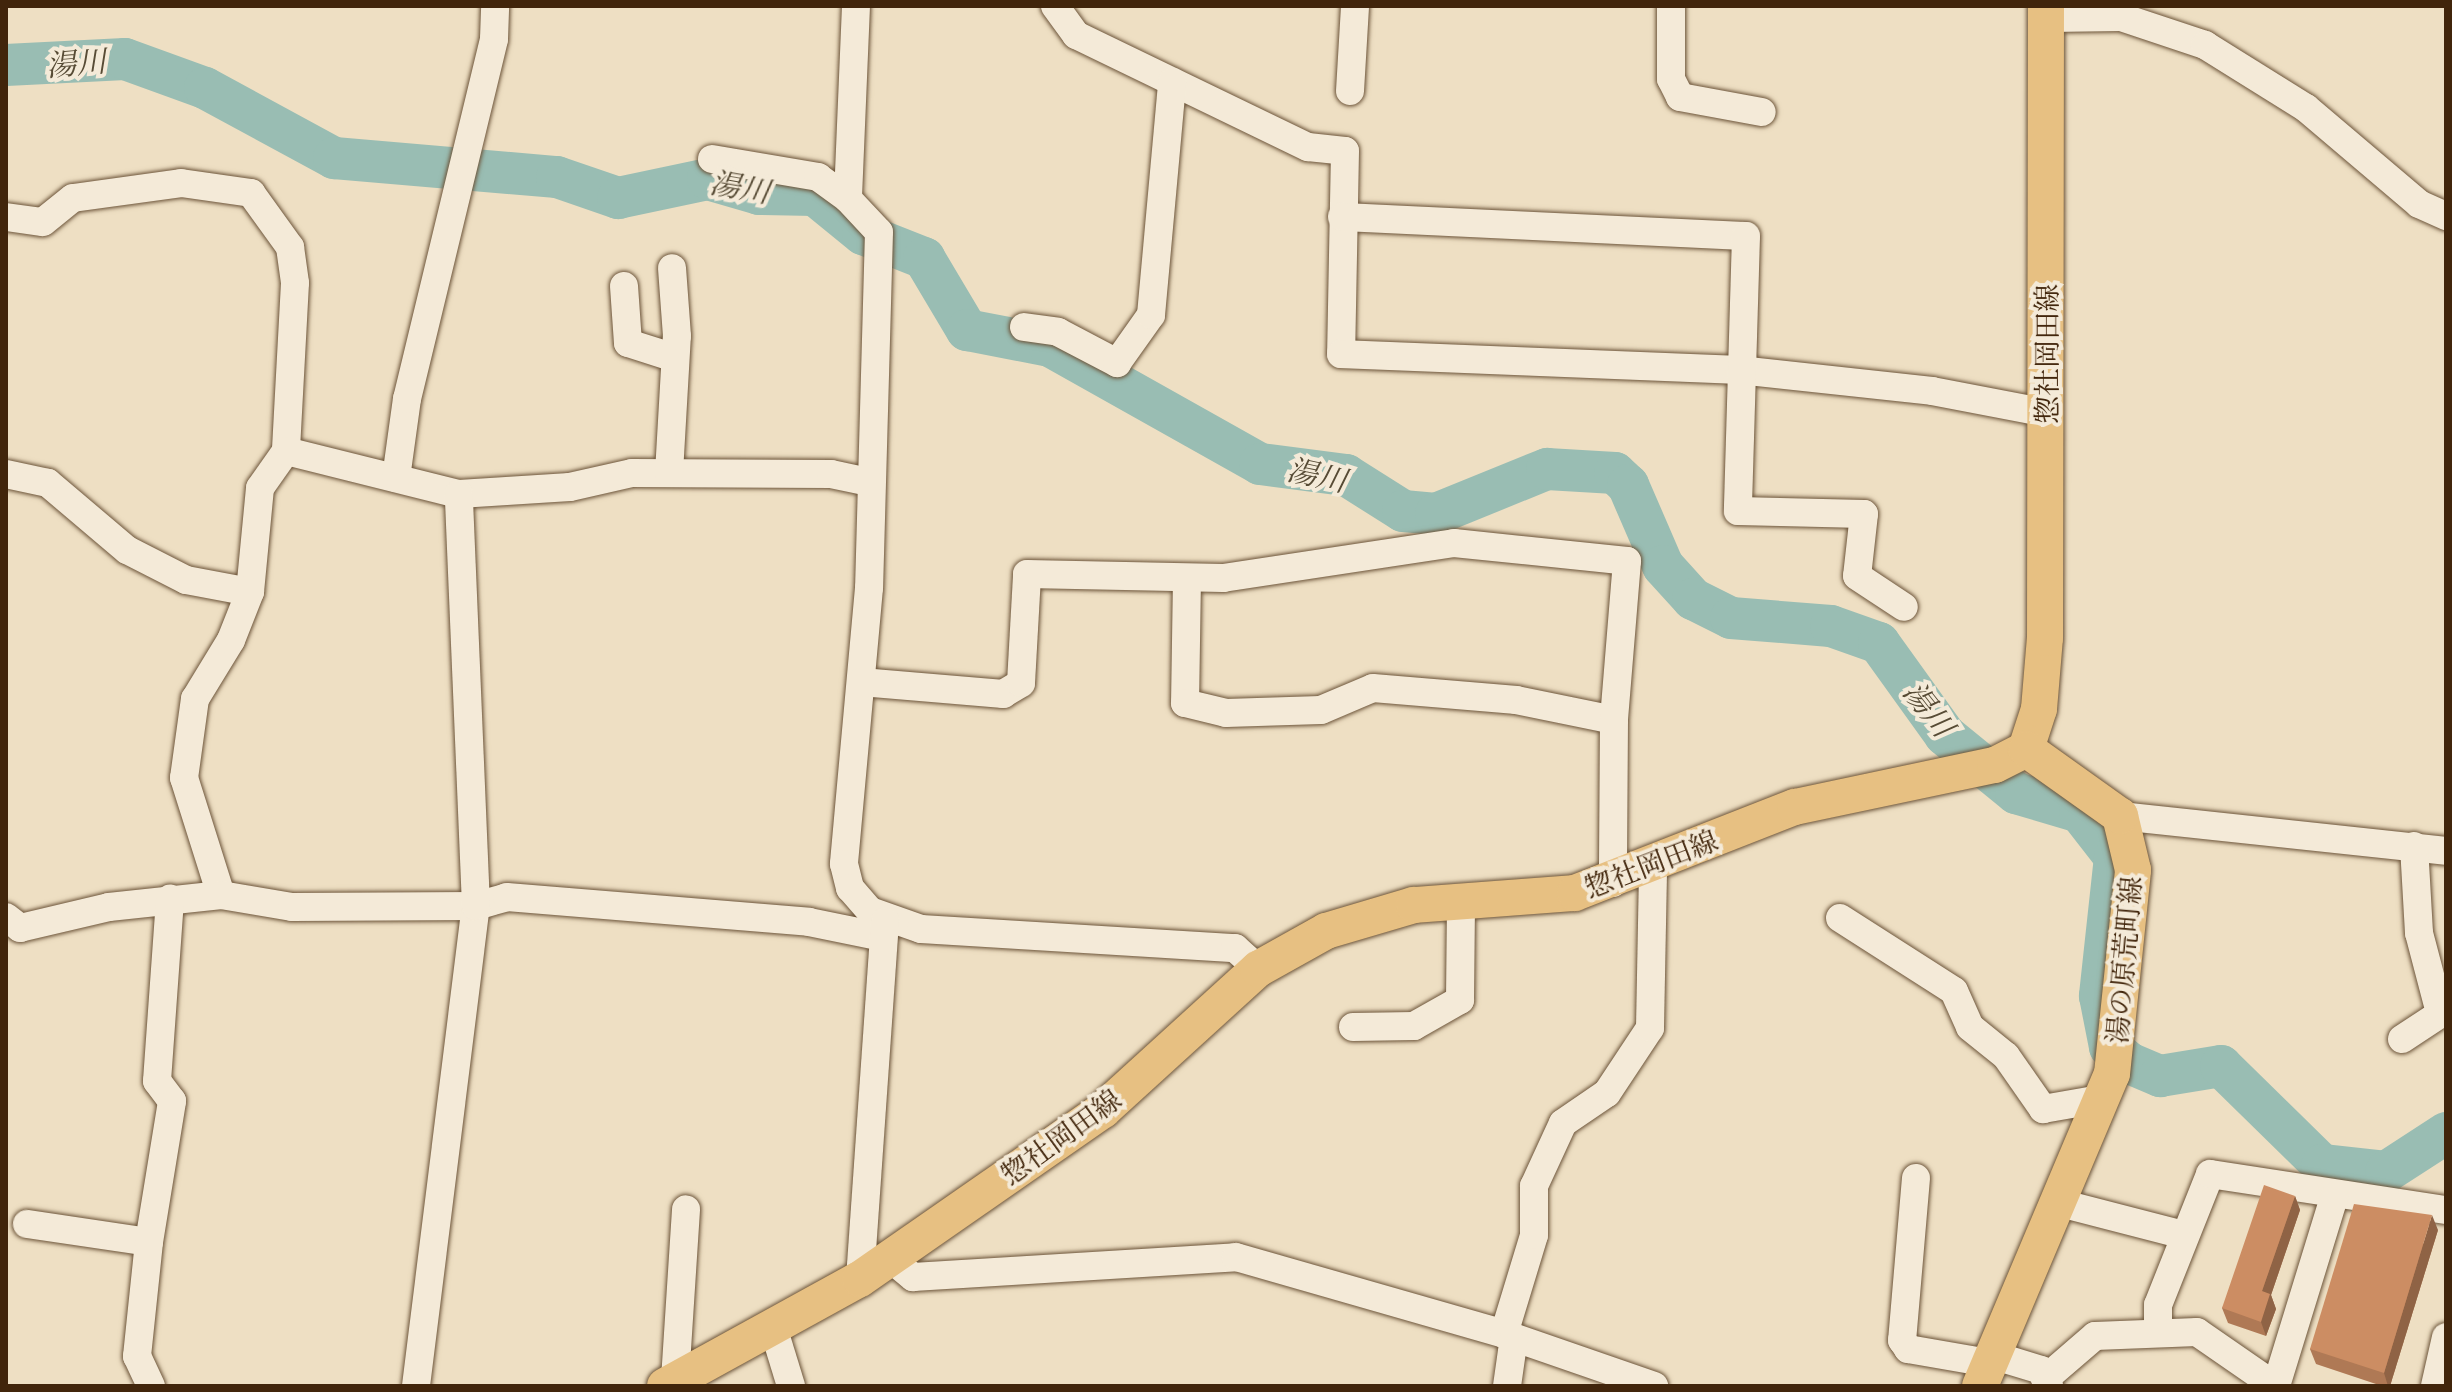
<!DOCTYPE html>
<meta charset="utf-8">
<style>
body{margin:0}
#map{position:relative;width:2452px;height:1392px;overflow:hidden;background:#eedfc3;font-family:"Gentium Book Plus","Noto Serif JP",serif}
div>[style]{position:absolute}
.river>*{height:42px;margin:-21px;padding:0 21px;transform-origin:21px;border-radius:21px;background:#99bdb3}
.roads{filter:drop-shadow(0 0 2px #6c5439) drop-shadow(0 0 2px #6c5439)}
.minor>*{height:28px;margin:-14px;padding:0 14px;transform-origin:14px;border-radius:14px;background:#f4ead8}
.major>*{height:36px;margin:-18px;padding:0 18px;transform-origin:18px;border-radius:18px;background:#e7c082}
.wall>*{inset:0;background:#af7955}
.shaded-wall>*{inset:0;background:#8f6345}
.building>*{inset:0;background:#cc8d63}
span{translate:-50% -50%;white-space:nowrap;text-align:center;line-height:1.15;-webkit-text-stroke:8px #f4ead8;paint-order:stroke}
.street-label{font-size:28px;color:#41250b}
.water-label{font-size:30px;color:#574b35;font-style:italic}
.frame{position:absolute;inset:0;border:8px solid #41250b;pointer-events:none}
</style>
<div id="map">
<div class="river">
<i style="left:6px;top:65px;width:119px;rotate:-2.9deg"></i>
<i style="left:125px;top:59px;width:85px;rotate:19.9deg"></i>
<i style="left:205px;top:88px;width:147px;rotate:28.5deg"></i>
<i style="left:334px;top:158px;width:224px;rotate:4.9deg"></i>
<i style="left:557px;top:177px;width:65px;rotate:19deg"></i>
<i style="left:618px;top:198px;width:92px;rotate:-11.9deg"></i>
<i style="left:708px;top:179px;width:53px;rotate:16.4deg"></i>
<i style="left:759px;top:194px;width:56px;rotate:1deg"></i>
<i style="left:815px;top:195px;width:62px;rotate:39.1deg"></i>
<i style="left:863px;top:234px;width:66px;rotate:21.5deg"></i>
<i style="left:924px;top:258px;width:84px;rotate:59.2deg"></i>
<i style="left:967px;top:330px;width:85px;rotate:10.9deg"></i>
<i style="left:1050px;top:346px;width:241px;rotate:29.3deg"></i>
<i style="left:1260px;top:464px;width:87px;rotate:7.3deg"></i>
<i style="left:1346px;top:475px;width:67px;rotate:32.3deg"></i>
<i style="left:1403px;top:511px;width:33px;rotate:5deg"></i>
<i style="left:1436px;top:514px;width:120px;rotate:-22.1deg"></i>
<i style="left:1547px;top:469px;width:68px;rotate:3.4deg"></i>
<i style="left:1615px;top:473px;width:18px;rotate:43deg"></i>
<i style="left:1628px;top:485px;width:88px;rotate:66.6deg"></i>
<i style="left:1663px;top:566px;width:45px;rotate:47.7deg"></i>
<i style="left:1693px;top:599px;width:42px;rotate:26.6deg"></i>
<i style="left:1731px;top:618px;width:100px;rotate:4.6deg"></i>
<i style="left:1831px;top:626px;width:51px;rotate:19.5deg"></i>
<i style="left:1879px;top:643px;width:113px;rotate:54.3deg"></i>
<i style="left:1945px;top:735px;width:92px;rotate:39.2deg"></i>
<i style="left:2016px;top:793px;width:67px;rotate:16.5deg"></i>
<i style="left:2080px;top:812px;width:57px;rotate:52.1deg"></i>
<i style="left:2115px;top:857px;width:140px;rotate:96.2deg"></i>
<i style="left:2100px;top:996px;width:52px;rotate:78.9deg"></i>
<i style="left:2110px;top:1047px;width:25px;rotate:40deg"></i>
<i style="left:2129px;top:1063px;width:34px;rotate:23deg"></i>
<i style="left:2160px;top:1076px;width:62px;rotate:-9.3deg"></i>
<i style="left:2221px;top:1066px;width:141px;rotate:44.4deg"></i>
<i style="left:2322px;top:1165px;width:64px;rotate:6.2deg"></i>
<i style="left:2386px;top:1172px;width:72px;rotate:-33deg"></i>
</div>
<div class="roads">
<div class="minor">
<i style="left:856px;top:6px;width:193px;rotate:92.4deg"></i>
<i style="left:848px;top:199px;width:45px;rotate:46.8deg"></i>
<i style="left:879px;top:232px;width:356px;rotate:91.6deg"></i>
<i style="left:869px;top:588px;width:277px;rotate:95.2deg"></i>
<i style="left:844px;top:864px;width:25px;rotate:76deg"></i>
<i style="left:850px;top:888px;width:30px;rotate:49deg"></i>
<i style="left:870px;top:911px;width:54px;rotate:19.4deg"></i>
<i style="left:921px;top:929px;width:315px;rotate:3.5deg"></i>
<i style="left:1235px;top:948px;width:31px;rotate:42deg"></i>
<i style="left:1055px;top:6px;width:36px;rotate:54deg"></i>
<i style="left:1076px;top:35px;width:258px;rotate:25.8deg"></i>
<i style="left:1308px;top:147px;width:37px;rotate:6deg"></i>
<i style="left:1345px;top:151px;width:203px;rotate:91.1deg"></i>
<i style="left:1341px;top:354px;width:398px;rotate:2.3deg"></i>
<i style="left:1739px;top:370px;width:194px;rotate:6.2deg"></i>
<i style="left:1932px;top:391px;width:117px;rotate:10.8deg"></i>
<i style="left:1671px;top:6px;width:73px;rotate:90deg"></i>
<i style="left:1671px;top:79px;width:20px;rotate:63deg"></i>
<i style="left:1680px;top:97px;width:83px;rotate:10.4deg"></i>
<i style="left:2049px;top:18px;width:72px;rotate:-0.8deg"></i>
<i style="left:2121px;top:17px;width:89px;rotate:18.4deg"></i>
<i style="left:2205px;top:45px;width:119px;rotate:32deg"></i>
<i style="left:2306px;top:108px;width:148px;rotate:40.3deg"></i>
<i style="left:2419px;top:204px;width:30px;rotate:24deg"></i>
<i style="left:1350px;top:91px;width:85px;rotate:-86.6deg"></i>
<i style="left:712px;top:159px;width:108px;rotate:9.6deg"></i>
<i style="left:818px;top:177px;width:37px;rotate:36deg"></i>
<i style="left:6px;top:217px;width:37px;rotate:8deg"></i>
<i style="left:43px;top:222px;width:38px;rotate:-39deg"></i>
<i style="left:73px;top:198px;width:109px;rotate:-7.9deg"></i>
<i style="left:181px;top:183px;width:71px;rotate:8.1deg"></i>
<i style="left:251px;top:193px;width:67px;rotate:54.2deg"></i>
<i style="left:290px;top:247px;width:36px;rotate:82deg"></i>
<i style="left:295px;top:283px;width:168px;rotate:93.1deg"></i>
<i style="left:286px;top:451px;width:45px;rotate:125.1deg"></i>
<i style="left:260px;top:488px;width:104px;rotate:95.5deg"></i>
<i style="left:250px;top:592px;width:65px;rotate:-169.4deg"></i>
<i style="left:186px;top:580px;width:66px;rotate:-153deg"></i>
<i style="left:127px;top:550px;width:104px;rotate:-139.7deg"></i>
<i style="left:48px;top:483px;width:43px;rotate:-167.9deg"></i>
<i style="left:1342px;top:217px;width:404px;rotate:2.7deg"></i>
<i style="left:1746px;top:236px;width:275px;rotate:91.7deg"></i>
<i style="left:1738px;top:511px;width:126px;rotate:1.4deg"></i>
<i style="left:1864px;top:514px;width:62px;rotate:96.4deg"></i>
<i style="left:1857px;top:576px;width:56px;rotate:33.4deg"></i>
<i style="left:624px;top:286px;width:57px;rotate:86deg"></i>
<i style="left:628px;top:343px;width:49px;rotate:17.7deg"></i>
<i style="left:1024px;top:327px;width:34px;rotate:8deg"></i>
<i style="left:1058px;top:332px;width:67px;rotate:27.7deg"></i>
<i style="left:1117px;top:363px;width:59px;rotate:-54.7deg"></i>
<i style="left:1151px;top:315px;width:234px;rotate:-84.8deg"></i>
<i style="left:286px;top:451px;width:178px;rotate:14deg"></i>
<i style="left:459px;top:494px;width:111px;rotate:-3.6deg"></i>
<i style="left:570px;top:487px;width:64px;rotate:-12.7deg"></i>
<i style="left:632px;top:473px;width:199px;rotate:0.3deg"></i>
<i style="left:831px;top:474px;width:38px;rotate:12deg"></i>
<i style="left:669px;top:473px;width:137px;rotate:-86.7deg"></i>
<i style="left:677px;top:336px;width:68px;rotate:-94.2deg"></i>
<i style="left:396px;top:478px;width:80px;rotate:-82.1deg"></i>
<i style="left:407px;top:399px;width:370px;rotate:-76.4deg"></i>
<i style="left:494px;top:39px;width:33px;rotate:-88deg"></i>
<i style="left:1187px;top:578px;width:125px;rotate:90.9deg"></i>
<i style="left:1185px;top:703px;width:42px;rotate:13.7deg"></i>
<i style="left:1226px;top:713px;width:95px;rotate:-1.8deg"></i>
<i style="left:1321px;top:710px;width:56px;rotate:-22.9deg"></i>
<i style="left:1373px;top:688px;width:144px;rotate:4.8deg"></i>
<i style="left:1516px;top:700px;width:100px;rotate:11.5deg"></i>
<i style="left:861px;top:682px;width:143px;rotate:4.8deg"></i>
<i style="left:1003px;top:694px;width:21px;rotate:-31deg"></i>
<i style="left:1021px;top:683px;width:109px;rotate:-86.8deg"></i>
<i style="left:1027px;top:574px;width:196px;rotate:1.2deg"></i>
<i style="left:1223px;top:578px;width:234px;rotate:-8.6deg"></i>
<i style="left:1454px;top:543px;width:174px;rotate:5.9deg"></i>
<i style="left:1627px;top:561px;width:160px;rotate:94.7deg"></i>
<i style="left:1614px;top:720px;width:163px;rotate:90.4deg"></i>
<i style="left:2120px;top:816px;width:328px;rotate:6.1deg"></i>
<i style="left:2414px;top:846px;width:87px;rotate:86.7deg"></i>
<i style="left:2419px;top:933px;width:83px;rotate:75.3deg"></i>
<i style="left:221px;top:895px;width:123px;rotate:-107.5deg"></i>
<i style="left:184px;top:778px;width:80px;rotate:-82.1deg"></i>
<i style="left:195px;top:699px;width:69px;rotate:-58.6deg"></i>
<i style="left:231px;top:640px;width:52px;rotate:-68.4deg"></i>
<i style="left:6px;top:917px;width:18px;rotate:38deg"></i>
<i style="left:20px;top:928px;width:91px;rotate:-13.3deg"></i>
<i style="left:109px;top:907px;width:113px;rotate:-6.1deg"></i>
<i style="left:221px;top:895px;width:72px;rotate:9.6deg"></i>
<i style="left:292px;top:907px;width:184px;rotate:-0.3deg"></i>
<i style="left:476px;top:906px;width:32px;rotate:-16deg"></i>
<i style="left:507px;top:897px;width:303px;rotate:4.7deg"></i>
<i style="left:809px;top:922px;width:70px;rotate:11.5deg"></i>
<i style="left:1840px;top:918px;width:135px;rotate:32.6deg"></i>
<i style="left:1954px;top:991px;width:39px;rotate:66deg"></i>
<i style="left:1970px;top:1027px;width:46px;rotate:38.9deg"></i>
<i style="left:2006px;top:1056px;width:65px;rotate:55.1deg"></i>
<i style="left:2043px;top:1109px;width:58px;rotate:-10deg"></i>
<i style="left:1353px;top:1027px;width:61px;rotate:-0.9deg"></i>
<i style="left:1414px;top:1026px;width:53px;rotate:-29.5deg"></i>
<i style="left:1460px;top:1000px;width:98px;rotate:-89.4deg"></i>
<i style="left:2402px;top:1039px;width:53px;rotate:-33.4deg"></i>
<i style="left:1916px;top:1178px;width:163px;rotate:94.9deg"></i>
<i style="left:1902px;top:1340px;width:11px;rotate:56deg"></i>
<i style="left:1908px;top:1349px;width:82px;rotate:9.8deg"></i>
<i style="left:2056px;top:1202px;width:132px;rotate:14.5deg"></i>
<i style="left:27px;top:1224px;width:123px;rotate:8.4deg"></i>
<i style="left:149px;top:1242px;width:115px;rotate:96deg"></i>
<i style="left:137px;top:1356px;width:33px;rotate:65deg"></i>
<i style="left:149px;top:1242px;width:143px;rotate:-80.7deg"></i>
<i style="left:172px;top:1101px;width:25px;rotate:-127deg"></i>
<i style="left:157px;top:1081px;width:183px;rotate:-85.9deg"></i>
<i style="left:890px;top:1258px;width:30px;rotate:40deg"></i>
<i style="left:913px;top:1277px;width:324px;rotate:-3.5deg"></i>
<i style="left:1236px;top:1257px;width:279px;rotate:16deg"></i>
<i style="left:1504px;top:1334px;width:159px;rotate:19.1deg"></i>
<i style="left:860px;top:1279px;width:358px;rotate:-86deg"></i>
<i style="left:773px;top:1327px;width:62px;rotate:73deg"></i>
<i style="left:2158px;top:1332px;width:27px;rotate:-90deg"></i>
<i style="left:2158px;top:1305px;width:141px;rotate:-68.3deg"></i>
<i style="left:2210px;top:1174px;width:239px;rotate:8.7deg"></i>
<i style="left:1504px;top:1334px;width:103px;rotate:-73.1deg"></i>
<i style="left:1534px;top:1235px;width:49px;rotate:-90deg"></i>
<i style="left:1534px;top:1186px;width:69px;rotate:-65.3deg"></i>
<i style="left:1563px;top:1123px;width:53px;rotate:-34.3deg"></i>
<i style="left:1607px;top:1093px;width:78px;rotate:-56.5deg"></i>
<i style="left:1650px;top:1028px;width:161px;rotate:-88.9deg"></i>
<i style="left:1992px;top:1355px;width:51px;rotate:17deg"></i>
<i style="left:2041px;top:1370px;width:18px;rotate:63deg"></i>
<i style="left:2045px;top:1379px;width:66px;rotate:-40.7deg"></i>
<i style="left:2095px;top:1336px;width:102px;rotate:-2.2deg"></i>
<i style="left:2197px;top:1332px;width:95px;rotate:34.7deg"></i>
<i style="left:675px;top:1380px;width:171px;rotate:-86.3deg"></i>
<i style="left:416px;top:1386px;width:484px;rotate:-82.9deg"></i>
<i style="left:476px;top:906px;width:412px;rotate:-92.4deg"></i>
<i style="left:1507px;top:1386px;width:49px;rotate:-81.9deg"></i>
<i style="left:2276px;top:1386px;width:198px;rotate:-72.9deg"></i>
<i style="left:2435px;top:1386px;width:50px;rotate:-77.3deg"></i>
</div>
<div class="major">
<i style="left:665px;top:1386px;width:222px;rotate:-28.8deg"></i>
<i style="left:860px;top:1279px;width:296px;rotate:-34.8deg"></i>
<i style="left:1103px;top:1110px;width:210px;rotate:-42.3deg"></i>
<i style="left:1258px;top:969px;width:78px;rotate:-29.2deg"></i>
<i style="left:1326px;top:931px;width:92px;rotate:-16.5deg"></i>
<i style="left:1414px;top:905px;width:161px;rotate:-4.3deg"></i>
<i style="left:1575px;top:893px;width:236px;rotate:-21.4deg"></i>
<i style="left:1795px;top:807px;width:204px;rotate:-11.9deg"></i>
<i style="left:1995px;top:765px;width:35px;rotate:-27deg"></i>
<i style="left:2026px;top:749px;width:42px;rotate:-72deg"></i>
<i style="left:2039px;top:709px;width:71px;rotate:-85.2deg"></i>
<i style="left:2045px;top:638px;width:632px;rotate:-89.91deg"></i>
<i style="left:1980px;top:1386px;width:339px;rotate:-67.1deg"></i>
<i style="left:2112px;top:1074px;width:205px;rotate:-84.1deg"></i>
<i style="left:2133px;top:870px;width:56px;rotate:-103.5deg"></i>
<i style="left:2120px;top:816px;width:115px;rotate:-144.5deg"></i>
</div>
</div>
<div class="wall">
<i style="clip-path:polygon(2295px 1196px,2300px 1210px,2271px 1295px,2276px 1309px,2266px 1336px,2228px 1323px,2222px 1308px)"></i>
<i style="clip-path:polygon(2438px 1230px,2390px 1386px,2382px 1386px,2316px 1364px,2310px 1349px)"></i>
</div>
<div class="shaded-wall">
<i style="clip-path:polygon(2295px 1196px,2300px 1210px,2271px 1295px,2276px 1309px,2266px 1336px,2261px 1322px,2262px 1291px)"></i>
<i style="clip-path:polygon(2432px 1215px,2438px 1230px,2390px 1386px,2388px 1386px,2384px 1373px)"></i>
</div>
<div class="building">
<i style="clip-path:polygon(2264px 1185px,2295px 1196px,2262px 1291px,2270px 1294px,2261px 1322px,2222px 1308px)"></i>
<i style="clip-path:polygon(2354px 1204px,2432px 1215px,2384px 1373px,2310px 1349px)"></i>
</div>
<div class="street-label">
<span style="left:2047px;top:354px;rotate:-90deg">惣社岡田線</span>
<span style="left:1651px;top:864px;rotate:-21deg">惣社岡田線</span>
<span style="left:2124px;top:960px;rotate:-85deg">湯の原荒町線</span>
<span style="left:1061px;top:1137px;rotate:-36deg">惣社岡田線</span>
</div>
<div class="water-label">
<span style="left:76px;top:63px;rotate:-5deg">湯川</span>
<span style="left:740px;top:187px;rotate:10deg">湯川</span>
<span style="left:1317px;top:475px;rotate:12deg">湯川</span>
<span style="left:1929px;top:709px;rotate:52deg">湯川</span>
</div>
<div class="frame"></div>
</div>
